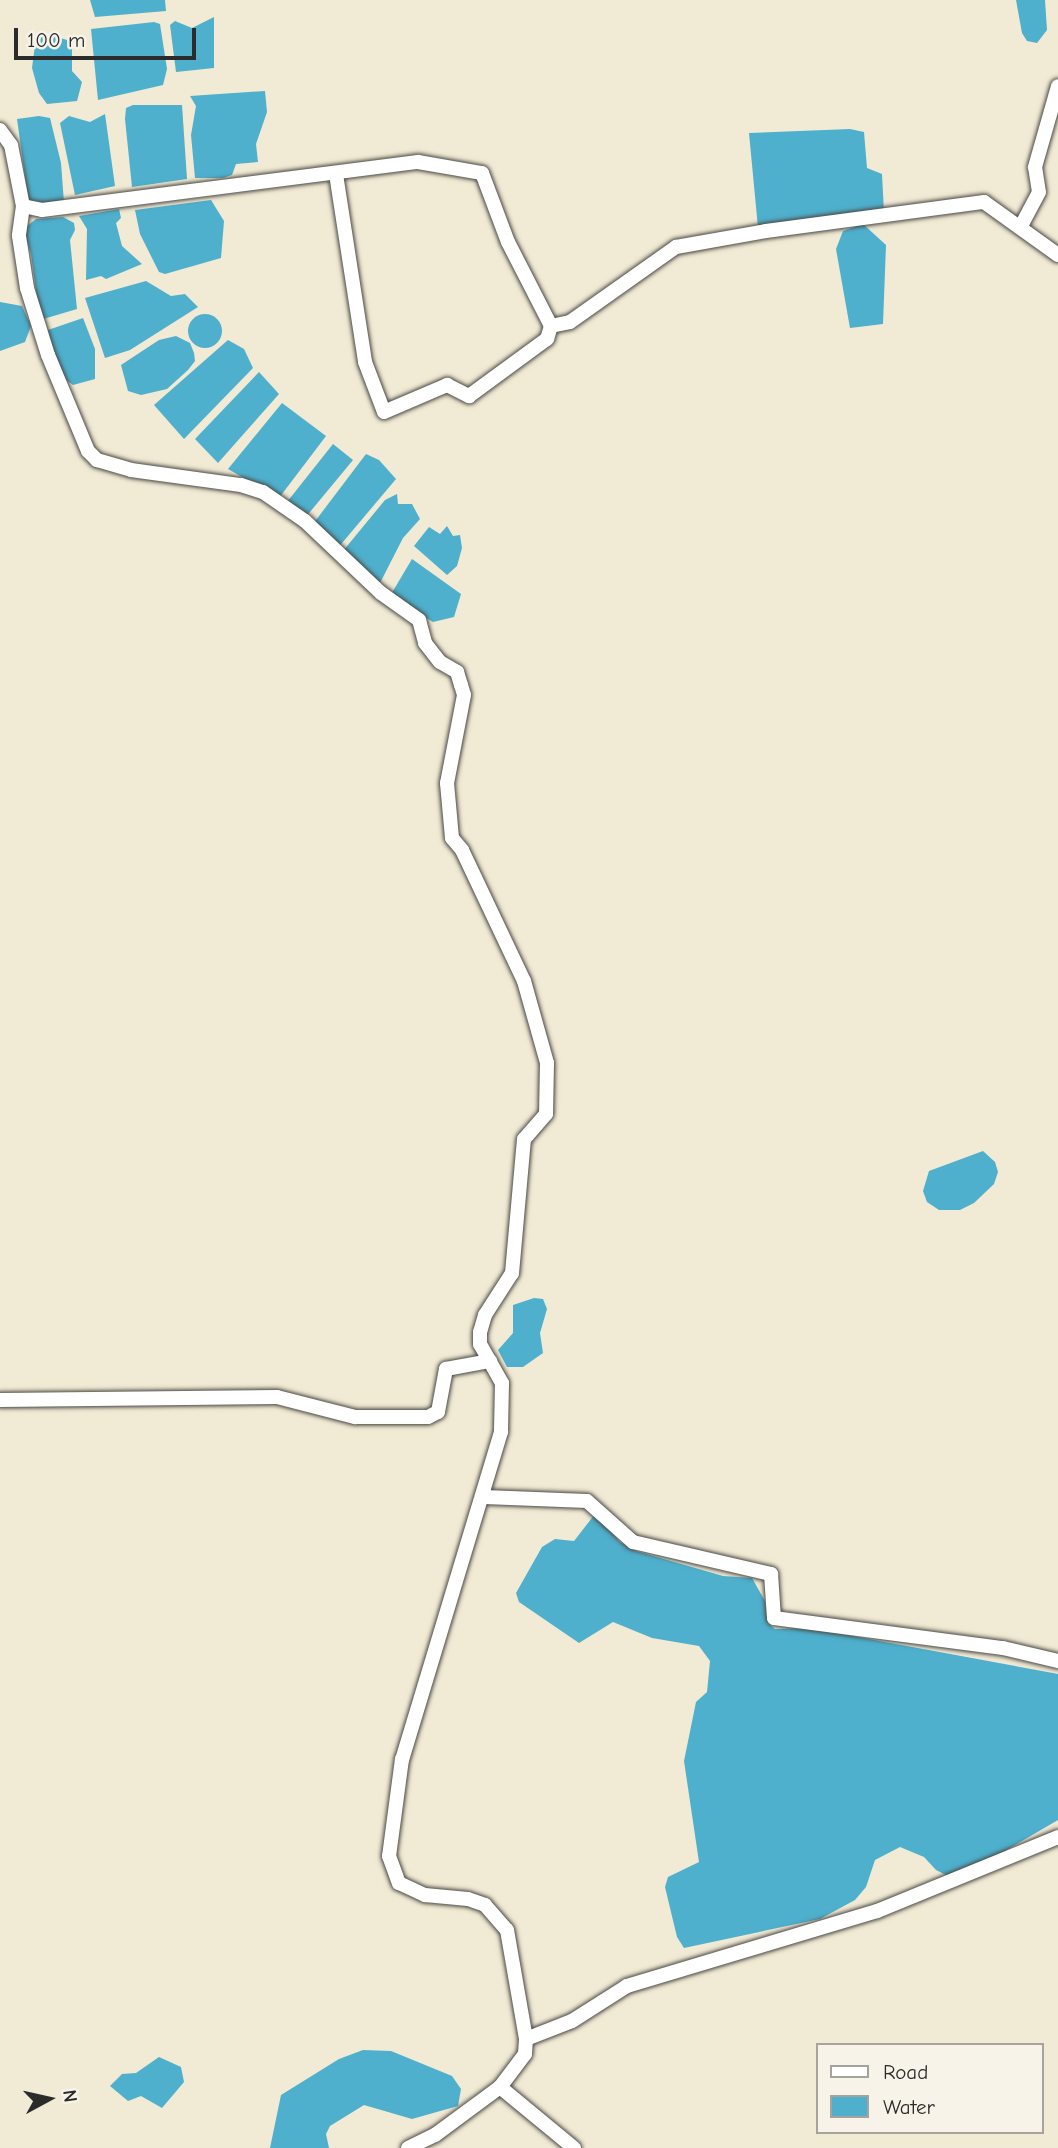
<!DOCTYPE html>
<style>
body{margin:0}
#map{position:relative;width:1058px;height:2148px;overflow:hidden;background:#f1ead4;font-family:"Comic Neue",sans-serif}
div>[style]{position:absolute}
.water>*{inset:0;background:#4eb0cd}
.round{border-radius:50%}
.roads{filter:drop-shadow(0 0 2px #494844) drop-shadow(0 0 2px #494844)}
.minor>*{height:14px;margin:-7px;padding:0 7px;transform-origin:7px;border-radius:7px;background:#fff}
span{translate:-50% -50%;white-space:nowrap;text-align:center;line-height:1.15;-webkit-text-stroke:5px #f7f3e8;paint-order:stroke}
.legend{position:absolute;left:816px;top:2043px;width:228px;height:91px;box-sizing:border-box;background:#f7f3e8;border:2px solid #a5a39c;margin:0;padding:9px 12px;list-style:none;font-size:21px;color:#2b2b2b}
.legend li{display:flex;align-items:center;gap:14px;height:35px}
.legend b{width:35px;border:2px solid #a5a39c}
.north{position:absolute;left:14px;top:2064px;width:70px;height:70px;-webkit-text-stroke:5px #f7f3e8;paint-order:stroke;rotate:82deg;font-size:19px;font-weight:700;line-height:28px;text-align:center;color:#2b2b2b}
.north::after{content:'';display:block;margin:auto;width:24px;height:32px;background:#2b2b2b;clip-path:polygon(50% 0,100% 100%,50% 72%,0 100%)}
.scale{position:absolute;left:14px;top:28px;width:182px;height:32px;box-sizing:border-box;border:4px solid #2b2b2b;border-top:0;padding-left:9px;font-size:21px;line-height:24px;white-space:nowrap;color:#2b2b2b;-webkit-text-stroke:5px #f7f3e8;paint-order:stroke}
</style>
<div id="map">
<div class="water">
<i style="clip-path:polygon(90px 0,165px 0,166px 11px,95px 17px)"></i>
<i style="clip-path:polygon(1016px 0,1045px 0,1047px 30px,1037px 43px,1027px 41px,1022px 33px)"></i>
<i style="clip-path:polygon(214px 17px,214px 68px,176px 72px,170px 25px,175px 21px,192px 28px)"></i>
<i style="clip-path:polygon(154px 22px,160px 24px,167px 69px,163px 85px,98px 100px,91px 29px)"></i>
<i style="clip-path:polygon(54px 36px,67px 40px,72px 48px,72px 71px,82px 82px,77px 101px,47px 104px,39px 93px,32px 68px,36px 37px)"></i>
<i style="clip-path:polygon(265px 91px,267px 112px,256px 144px,258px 162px,236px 164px,232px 175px,223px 178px,195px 178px,191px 135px,196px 106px,190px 96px)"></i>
<i style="clip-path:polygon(133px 105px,182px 105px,187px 179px,132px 187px,125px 119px,126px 108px)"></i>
<i style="clip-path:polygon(105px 114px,115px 186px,75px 195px,60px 123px,69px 116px,90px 122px)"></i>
<i style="clip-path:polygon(39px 116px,50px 118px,61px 163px,64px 203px,29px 205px,17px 119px)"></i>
<i style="clip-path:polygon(850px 129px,864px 132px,867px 168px,882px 174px,884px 212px,758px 228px,749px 133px)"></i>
<i style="clip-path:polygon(211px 200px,224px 221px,221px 258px,165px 274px,159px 272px,140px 234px,135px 210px)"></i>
<i style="clip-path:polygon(119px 209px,121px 218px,116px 223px,122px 246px,142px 264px,106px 279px,101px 276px,86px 280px,87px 229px,79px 216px)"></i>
<i style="clip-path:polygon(63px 217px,74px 223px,75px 230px,70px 240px,77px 309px,40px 320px,31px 254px,23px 229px,36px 219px)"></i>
<i style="clip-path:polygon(863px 224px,886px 245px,883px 324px,850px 328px,836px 249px,843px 231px)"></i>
<i style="clip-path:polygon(146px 281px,171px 296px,185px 294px,198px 307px,130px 350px,105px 358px,85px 298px)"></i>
<i style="clip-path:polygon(0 302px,22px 306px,31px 326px,25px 342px,0 351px)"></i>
<i class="round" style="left:188px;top:314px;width:34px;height:34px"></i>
<i style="clip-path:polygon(83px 318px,95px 349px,95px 379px,73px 385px,66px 380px,47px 340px,48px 330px)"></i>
<i style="clip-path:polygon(176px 336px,190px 343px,194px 353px,195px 361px,188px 370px,167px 389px,141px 395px,128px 391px,121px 365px,159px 340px)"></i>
<i style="clip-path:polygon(228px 340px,244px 349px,253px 368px,184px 439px,154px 405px)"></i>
<i style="clip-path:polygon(259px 372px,279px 394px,218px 463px,195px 439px)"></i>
<i style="clip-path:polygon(282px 403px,326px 436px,279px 498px,228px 469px)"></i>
<i style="clip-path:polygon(333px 444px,353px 460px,305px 518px,287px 502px)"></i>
<i style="clip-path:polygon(366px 454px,379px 460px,396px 479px,337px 549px,313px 524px)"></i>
<i style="clip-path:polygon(397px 494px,398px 504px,412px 504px,420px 519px,403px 538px,380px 583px,343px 551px,385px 500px)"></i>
<i style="clip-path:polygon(447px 526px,453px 536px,460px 535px,462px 548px,457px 566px,447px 575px,414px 546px,429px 527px,440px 534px)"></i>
<i style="clip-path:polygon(412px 559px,461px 594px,454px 617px,433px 622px,390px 596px)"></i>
<i style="clip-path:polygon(983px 1151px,995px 1162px,998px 1172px,994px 1184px,974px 1203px,960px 1210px,939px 1210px,927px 1202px,923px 1191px,929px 1171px)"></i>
<i style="clip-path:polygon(534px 1298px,543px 1299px,547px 1309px,540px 1333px,543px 1353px,523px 1367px,507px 1367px,498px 1350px,513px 1333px,513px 1305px)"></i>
<i style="clip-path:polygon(595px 1514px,620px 1542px,636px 1551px,723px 1576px,752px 1578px,765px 1601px,768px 1623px,775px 1629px,809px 1628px,1058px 1674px,1058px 1820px,974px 1869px,948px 1876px,936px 1870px,924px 1857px,900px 1847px,875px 1860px,866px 1887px,855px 1900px,820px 1919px,684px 1948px,677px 1937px,665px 1887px,668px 1877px,699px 1862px,684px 1761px,696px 1702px,707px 1692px,710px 1661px,699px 1646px,652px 1638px,613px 1622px,579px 1643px,519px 1602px,516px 1593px,542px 1547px,555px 1539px,574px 1541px)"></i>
<i style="clip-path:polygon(363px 2050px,391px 2051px,452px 2076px,461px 2089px,458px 2106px,412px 2119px,364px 2105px,330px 2126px,326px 2134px,329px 2148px,270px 2148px,281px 2095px,339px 2059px)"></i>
<i style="clip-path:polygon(159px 2057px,181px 2067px,184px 2082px,162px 2108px,141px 2096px,128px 2101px,110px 2086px,122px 2074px,136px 2073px)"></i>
</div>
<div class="roads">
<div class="minor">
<i style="left:0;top:130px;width:19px;rotate:54deg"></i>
<i style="left:11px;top:145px;width:62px;rotate:78.9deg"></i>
<i style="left:23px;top:206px;width:19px;rotate:12deg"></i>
<i style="left:42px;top:210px;width:379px;rotate:-7.3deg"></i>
<i style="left:418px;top:162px;width:65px;rotate:9.8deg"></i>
<i style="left:482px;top:173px;width:74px;rotate:69.4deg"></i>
<i style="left:508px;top:242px;width:94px;rotate:62.9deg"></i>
<i style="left:551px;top:326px;width:19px;rotate:-12deg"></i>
<i style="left:570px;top:322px;width:130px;rotate:-35.3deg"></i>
<i style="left:676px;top:247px;width:91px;rotate:-10.1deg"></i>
<i style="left:766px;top:231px;width:220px;rotate:-7.6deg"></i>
<i style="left:984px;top:202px;width:91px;rotate:35.6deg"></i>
<i style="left:336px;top:174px;width:190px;rotate:81.2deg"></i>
<i style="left:365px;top:362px;width:53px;rotate:69.2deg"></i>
<i style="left:384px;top:412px;width:69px;rotate:-23.2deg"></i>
<i style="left:447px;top:385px;width:25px;rotate:27deg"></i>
<i style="left:469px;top:396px;width:97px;rotate:-36.2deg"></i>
<i style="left:547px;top:339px;width:14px;rotate:-73deg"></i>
<i style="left:23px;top:206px;width:30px;rotate:98deg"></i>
<i style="left:19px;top:236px;width:53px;rotate:81.3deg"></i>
<i style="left:27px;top:288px;width:70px;rotate:72.6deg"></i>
<i style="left:48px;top:355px;width:104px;rotate:67.4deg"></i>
<i style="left:88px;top:451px;width:13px;rotate:45deg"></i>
<i style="left:97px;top:460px;width:35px;rotate:16deg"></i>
<i style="left:131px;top:470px;width:111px;rotate:7.8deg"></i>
<i style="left:241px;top:485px;width:23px;rotate:18deg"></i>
<i style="left:263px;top:492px;width:51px;rotate:34.6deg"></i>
<i style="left:305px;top:521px;width:105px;rotate:43.5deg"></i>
<i style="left:381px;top:593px;width:47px;rotate:35.4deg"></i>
<i style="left:419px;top:620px;width:24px;rotate:75deg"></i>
<i style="left:425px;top:643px;width:24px;rotate:52deg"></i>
<i style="left:440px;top:662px;width:20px;rotate:30deg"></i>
<i style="left:457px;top:672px;width:14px;rotate:73deg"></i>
<i style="left:461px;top:685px;width:10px;rotate:73deg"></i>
<i style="left:464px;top:695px;width:90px;rotate:100.9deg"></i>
<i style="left:447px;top:783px;width:55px;rotate:84.8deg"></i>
<i style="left:452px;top:838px;width:16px;rotate:50deg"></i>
<i style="left:462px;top:850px;width:145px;rotate:64.7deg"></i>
<i style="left:524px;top:981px;width:85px;rotate:74.3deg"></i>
<i style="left:547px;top:1063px;width:51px;rotate:91.1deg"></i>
<i style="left:546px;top:1114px;width:33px;rotate:131deg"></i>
<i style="left:524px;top:1139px;width:135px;rotate:95.1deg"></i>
<i style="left:512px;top:1273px;width:50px;rotate:122.7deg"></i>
<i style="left:485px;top:1315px;width:18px;rotate:106deg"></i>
<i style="left:480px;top:1332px;width:12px;rotate:90deg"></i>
<i style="left:480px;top:1344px;width:45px;rotate:60.6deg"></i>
<i style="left:502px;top:1383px;width:49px;rotate:91.2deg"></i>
<i style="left:501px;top:1432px;width:342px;rotate:106.8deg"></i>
<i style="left:402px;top:1759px;width:98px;rotate:97.6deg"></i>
<i style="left:389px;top:1856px;width:29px;rotate:70deg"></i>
<i style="left:399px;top:1883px;width:29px;rotate:25deg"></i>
<i style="left:425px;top:1895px;width:43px;rotate:5.3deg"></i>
<i style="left:468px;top:1899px;width:18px;rotate:19deg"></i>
<i style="left:485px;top:1905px;width:33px;rotate:49deg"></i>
<i style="left:507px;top:1930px;width:111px;rotate:80.1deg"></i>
<i style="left:526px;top:2039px;width:15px;rotate:94deg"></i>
<i style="left:525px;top:2054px;width:41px;rotate:127.1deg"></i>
<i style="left:500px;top:2087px;width:96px;rotate:39.5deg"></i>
<i style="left:1021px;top:226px;width:38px;rotate:-62deg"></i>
<i style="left:1039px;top:192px;width:25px;rotate:-99deg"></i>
<i style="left:1035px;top:167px;width:84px;rotate:-74.1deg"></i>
<i style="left:0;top:1400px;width:277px;rotate:-0.6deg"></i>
<i style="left:277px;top:1397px;width:81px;rotate:14.4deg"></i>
<i style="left:355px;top:1417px;width:73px"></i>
<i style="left:428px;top:1417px;width:11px;rotate:-27deg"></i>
<i style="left:438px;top:1412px;width:44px;rotate:-79.5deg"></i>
<i style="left:446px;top:1369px;width:45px;rotate:-10.3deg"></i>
<i style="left:484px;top:1497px;width:103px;rotate:2.2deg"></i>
<i style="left:587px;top:1501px;width:62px;rotate:41.7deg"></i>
<i style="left:633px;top:1542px;width:142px;rotate:13.1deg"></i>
<i style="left:771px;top:1574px;width:44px;rotate:86.1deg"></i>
<i style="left:774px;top:1618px;width:231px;rotate:7.5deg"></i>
<i style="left:1003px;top:1648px;width:57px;rotate:13.3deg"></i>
<i style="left:526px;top:2039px;width:49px;rotate:-21.4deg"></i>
<i style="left:572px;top:2021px;width:65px;rotate:-32.5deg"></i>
<i style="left:627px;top:1986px;width:261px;rotate:-16.7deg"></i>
<i style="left:877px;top:1911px;width:196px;rotate:-22.2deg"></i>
<i style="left:408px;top:2148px;width:30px;rotate:-26deg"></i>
<i style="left:435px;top:2135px;width:81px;rotate:-36.4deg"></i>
</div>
</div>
<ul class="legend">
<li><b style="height:9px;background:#fff"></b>Road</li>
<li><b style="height:19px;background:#4eb0cd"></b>Water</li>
</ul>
<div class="north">N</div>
<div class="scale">100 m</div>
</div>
